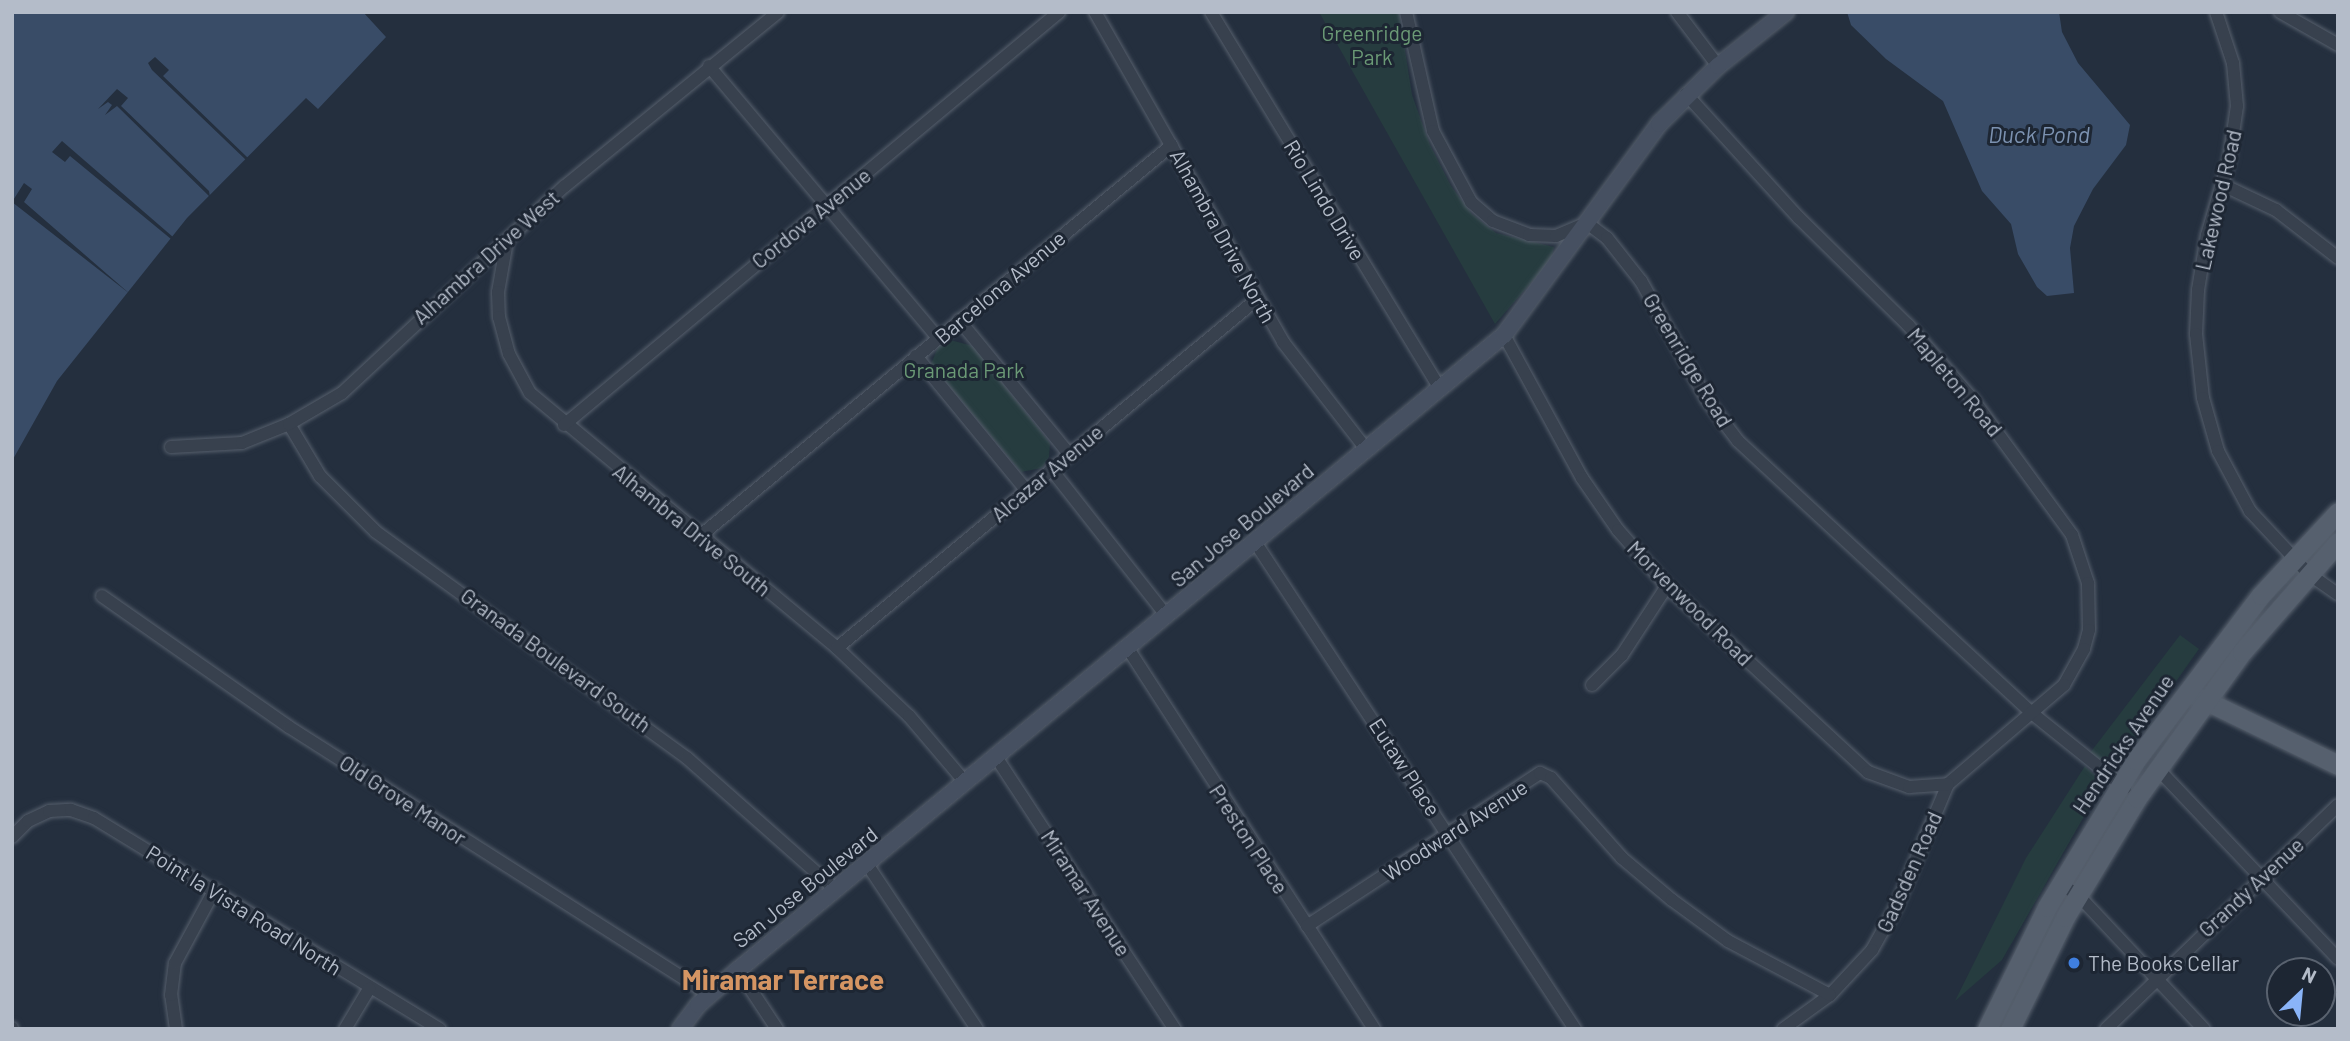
<!DOCTYPE html>
<style>
body{margin:0}
#map{position:relative;width:2350px;height:1041px;overflow:hidden;background:#242f3e;font-family:Barlow,sans-serif}
div>[style]{position:absolute}
.green>*{inset:0;background:#263c3f}
.water>*{inset:0;background:#394c67}
.pier>*{inset:0;background:#242f3e}
.roads{filter:drop-shadow(0 0 2px #565f6c) drop-shadow(0 0 2px #565f6c)}
.street>*{height:12px;margin:-6px;padding:0 6px;transform-origin:6px;border-radius:6px;background:#38414e}
.secondary>*{height:16px;margin:-8px;padding:0 8px;transform-origin:8px;border-radius:8px;background:#465061}
.primary>*{height:19px;margin:-9.5px;padding:0 9.5px;transform-origin:9.5px;border-radius:9.5px;background:#56606e}
.dots>*{width:19px;height:19px;translate:-50% -50%;box-sizing:border-box;border:4px solid #1d2633;border-radius:50%}
span{translate:-50% -50%;white-space:nowrap;text-align:center;line-height:1.15;-webkit-text-stroke:6px #1d2633;paint-order:stroke}
.park-label{font-size:21px;color:#6b9a76}
.street-label{font-size:21px;color:#b4bcc9}
.poi-label{font-size:21px;color:#b4bcc9}
.left{translate:0 -50%;text-align:left}
.water-label{font-size:23px;color:#7c92b1;font-style:italic}
.district-label{font-size:28px;color:#d59563;font-weight:700}
.frame{position:absolute;inset:0;border:14px solid #b4bcc9;pointer-events:none}
.north{position:absolute;left:2266px;top:957px;width:70px;height:70px;box-sizing:border-box;background:#1d2633;border:2px solid #59626f;border-radius:50%;rotate:26deg;font-size:19px;font-weight:700;line-height:28px;text-align:center;color:#b4bcc9}
.north::after{content:'';display:block;margin:auto;width:24px;height:32px;background:#8ab4f8;clip-path:polygon(50% 0,100% 100%,50% 72%,0 100%)}
</style>
<div id="map">
<div class="green">
<i style="clip-path:polygon(1319px 12px,1399px 12px,1412px 95px,1430px 145px,1451px 186px,1472px 214px,1496px 233px,1554px 247px,1551px 260px,1495px 324px)"></i>
<i style="clip-path:polygon(950px 340px,973px 346px,1050px 443px,1049px 457px,1042px 468px,1021px 472px,931px 364px,938px 347px)"></i>
<i style="clip-path:polygon(2180px 635px,2199px 649px,2116px 766px,2100px 761px,2090px 753px)"></i>
<i style="clip-path:polygon(2085px 766px,2103px 783px,2002px 960px,1955px 1001px,2026px 858px)"></i>
</div>
<div class="water">
<i style="clip-path:polygon(12px 12px,363px 12px,386px 37px,318px 109px,306px 98px,187px 218px,57px 381px,12px 461px)"></i>
<i style="clip-path:polygon(1847px 12px,2059px 12px,2062px 32px,2078px 63px,2130px 125px,2126px 145px,2093px 189px,2074px 226px,2070px 248px,2074px 293px,2047px 296px,2037px 287px,2018px 254px,2011px 224px,1982px 191px,1943px 101px,1886px 59px,1851px 25px)"></i>
</div>
<div class="pier">
<i style="clip-path:polygon(155px 57px,169px 70px,163px 76px,248px 158px,246px 160px,152px 70px,148px 63px)"></i>
<i style="clip-path:polygon(117px 89px,128px 98px,121px 106px,209px 191px,210px 197px,117px 106px,105px 115px,112px 105px,108px 102px,98px 109px)"></i>
<i style="clip-path:polygon(62px 141px,173px 237px,171px 239px,70px 156px,65px 162px,52px 152px)"></i>
<i style="clip-path:polygon(24px 183px,32px 189px,24px 202px,130px 294px,12px 202px)"></i>
</div>
<div class="roads">
<div class="street">
<i style="left:1095px;top:12px;width:380px;rotate:60.3deg"></i>
<i style="left:1283px;top:342px;width:135px;rotate:52.2deg"></i>
<i style="left:1211px;top:12px;width:440px;rotate:58.7deg"></i>
<i style="left:1406px;top:12px;width:122px;rotate:77.2deg"></i>
<i style="left:1433px;top:131px;width:81px;rotate:61.8deg"></i>
<i style="left:1471px;top:202px;width:29px;rotate:41deg"></i>
<i style="left:1493px;top:221px;width:39px;rotate:21deg"></i>
<i style="left:1529px;top:235px;width:27px;rotate:2deg"></i>
<i style="left:1556px;top:236px;width:34px;rotate:-23deg"></i>
<i style="left:1587px;top:223px;width:25px;rotate:37deg"></i>
<i style="left:1607px;top:238px;width:55px;rotate:51.7deg"></i>
<i style="left:1641px;top:281px;width:136px;rotate:61deg"></i>
<i style="left:1707px;top:400px;width:51px;rotate:52.9deg"></i>
<i style="left:1738px;top:441px;width:402px;rotate:42.8deg"></i>
<i style="left:2033px;top:714px;width:118px;rotate:38.8deg"></i>
<i style="left:1677px;top:12px;width:68px;rotate:52.8deg"></i>
<i style="left:2216px;top:12px;width:54px;rotate:71.6deg"></i>
<i style="left:2233px;top:63px;width:43px;rotate:84.7deg"></i>
<i style="left:2237px;top:106px;width:55px;rotate:98.4deg"></i>
<i style="left:2229px;top:160px;width:78px;rotate:106.3deg"></i>
<i style="left:2207px;top:235px;width:56px;rotate:99.3deg"></i>
<i style="left:2198px;top:290px;width:44px;rotate:92.6deg"></i>
<i style="left:2196px;top:334px;width:64px;rotate:83.8deg"></i>
<i style="left:2203px;top:398px;width:55px;rotate:74.2deg"></i>
<i style="left:2218px;top:451px;width:68px;rotate:61.9deg"></i>
<i style="left:2250px;top:511px;width:86px;rotate:46.9deg"></i>
<i style="left:2309px;top:574px;width:35px;rotate:35deg"></i>
<i style="left:2280px;top:12px;width:67px;rotate:29.6deg"></i>
<i style="left:709px;top:66px;width:356px;rotate:49.9deg"></i>
<i style="left:1686px;top:94px;width:168px;rotate:47.7deg"></i>
<i style="left:1799px;top:218px;width:153px;rotate:44.5deg"></i>
<i style="left:1908px;top:325px;width:101px;rotate:49deg"></i>
<i style="left:1974px;top:401px;width:166px;rotate:53.8deg"></i>
<i style="left:2072px;top:535px;width:51px;rotate:71.6deg"></i>
<i style="left:2088px;top:583px;width:47px;rotate:88.8deg"></i>
<i style="left:2089px;top:630px;width:20px;rotate:105deg"></i>
<i style="left:2084px;top:649px;width:41px;rotate:119.1deg"></i>
<i style="left:2064px;top:685px;width:153px;rotate:139.5deg"></i>
<i style="left:1948px;top:784px;width:131px;rotate:112.9deg"></i>
<i style="left:1897px;top:905px;width:51px;rotate:119.1deg"></i>
<i style="left:1872px;top:950px;width:62px;rotate:133deg"></i>
<i style="left:1830px;top:995px;width:58px;rotate:144.1deg"></i>
<i style="left:2223px;top:185px;width:59px;rotate:25.3deg"></i>
<i style="left:2276px;top:210px;width:78px;rotate:37.7deg"></i>
<i style="left:507px;top:241px;width:52px;rotate:100deg"></i>
<i style="left:498px;top:292px;width:25px;rotate:88deg"></i>
<i style="left:499px;top:317px;width:38px;rotate:75deg"></i>
<i style="left:509px;top:354px;width:44px;rotate:61.7deg"></i>
<i style="left:530px;top:393px;width:399px;rotate:39.7deg"></i>
<i style="left:837px;top:648px;width:99px;rotate:43.4deg"></i>
<i style="left:909px;top:716px;width:87px;rotate:49.7deg"></i>
<i style="left:959px;top:320px;width:173px;rotate:50.6deg"></i>
<i style="left:1504px;top:335px;width:163px;rotate:61.4deg"></i>
<i style="left:1582px;top:478px;width:63px;rotate:55.3deg"></i>
<i style="left:1618px;top:530px;width:74px;rotate:48.8deg"></i>
<i style="left:1667px;top:586px;width:274px;rotate:42.8deg"></i>
<i style="left:1868px;top:772px;width:44px;rotate:20.1deg"></i>
<i style="left:1909px;top:787px;width:39px;rotate:-4deg"></i>
<i style="left:916px;top:356px;width:173px;rotate:50.6deg"></i>
<i style="left:289px;top:424px;width:61px;rotate:59.2deg"></i>
<i style="left:320px;top:476px;width:79px;rotate:45deg"></i>
<i style="left:376px;top:532px;width:384px;rotate:36deg"></i>
<i style="left:687px;top:758px;width:198px;rotate:41.5deg"></i>
<i style="left:564px;top:425px;width:645px;rotate:-39.84deg"></i>
<i style="left:171px;top:447px;width:71px;rotate:-3.2deg"></i>
<i style="left:242px;top:443px;width:51px;rotate:-22deg"></i>
<i style="left:289px;top:424px;width:61px;rotate:-30.3deg"></i>
<i style="left:342px;top:393px;width:304px;rotate:-42.9deg"></i>
<i style="left:565px;top:186px;width:275px;rotate:-39.2deg"></i>
<i style="left:1051px;top:469px;width:186px;rotate:51.8deg"></i>
<i style="left:699px;top:537px;width:614px;rotate:-39.65deg"></i>
<i style="left:1255px;top:542px;width:583px;rotate:56.69deg"></i>
<i style="left:102px;top:596px;width:228px;rotate:35deg"></i>
<i style="left:289px;top:727px;width:498px;rotate:32.5deg"></i>
<i style="left:1127px;top:647px;width:455px;rotate:57.1deg"></i>
<i style="left:837px;top:648px;width:546px;rotate:-39.72deg"></i>
<i style="left:1592px;top:685px;width:42px;rotate:-45deg"></i>
<i style="left:1622px;top:655px;width:82px;rotate:-56.9deg"></i>
<i style="left:996px;top:757px;width:326px;rotate:56.7deg"></i>
<i style="left:2157px;top:768px;width:263px;rotate:46.5deg"></i>
<i style="left:12px;top:837px;width:23px;rotate:-45deg"></i>
<i style="left:28px;top:821px;width:23px;rotate:-25deg"></i>
<i style="left:49px;top:811px;width:22px;rotate:-3deg"></i>
<i style="left:71px;top:810px;width:24px;rotate:19deg"></i>
<i style="left:94px;top:818px;width:405px;rotate:31.4deg"></i>
<i style="left:867px;top:864px;width:198px;rotate:56.3deg"></i>
<i style="left:2060px;top:884px;width:21px;rotate:31deg"></i>
<i style="left:2078px;top:895px;width:184px;rotate:46.8deg"></i>
<i style="left:1307px;top:926px;width:279px;rotate:-33.3deg"></i>
<i style="left:1540px;top:773px;width:12px;rotate:24deg"></i>
<i style="left:1551px;top:778px;width:107px;rotate:48.4deg"></i>
<i style="left:1622px;top:858px;width:65px;rotate:40deg"></i>
<i style="left:1672px;top:900px;width:69px;rotate:36.2deg"></i>
<i style="left:1728px;top:941px;width:115px;rotate:27.9deg"></i>
<i style="left:738px;top:970px;width:71px;rotate:56.5deg"></i>
<i style="left:12px;top:1028px;width:1px;rotate:90deg"></i>
<i style="left:176px;top:1029px;width:34px;rotate:-98deg"></i>
<i style="left:171px;top:995px;width:32px;rotate:-83deg"></i>
<i style="left:175px;top:963px;width:84px;rotate:-61.6deg"></i>
<i style="left:345px;top:1029px;width:47px;rotate:-59deg"></i>
<i style="left:2106px;top:1029px;width:322px;rotate:-44deg"></i>
</div>
<div class="secondary">
<i style="left:680px;top:1029px;width:30px;rotate:-53deg"></i>
<i style="left:698px;top:1005px;width:53px;rotate:-41.2deg"></i>
<i style="left:738px;top:970px;width:995px;rotate:-39.66deg"></i>
<i style="left:1504px;top:335px;width:262px;rotate:-53.7deg"></i>
<i style="left:1659px;top:124px;width:83px;rotate:-44.5deg"></i>
<i style="left:1718px;top:66px;width:87px;rotate:-38.5deg"></i>
</div>
<div class="primary">
<i style="left:2194px;top:695px;width:160px;rotate:25.9deg"></i>
<i style="left:1987px;top:1029px;width:136px;rotate:-63.8deg"></i>
<i style="left:2047px;top:907px;width:172px;rotate:-58.8deg"></i>
<i style="left:2136px;top:760px;width:207px;rotate:-52.9deg"></i>
<i style="left:2261px;top:595px;width:113px;rotate:-47.1deg"></i>
<i style="left:2010px;top:1029px;width:125px;rotate:-63.8deg"></i>
<i style="left:2065px;top:917px;width:139px;rotate:-58.8deg"></i>
<i style="left:2137px;top:798px;width:180px;rotate:-54.3deg"></i>
<i style="left:2242px;top:652px;width:146px;rotate:-48.9deg"></i>
</div>
</div>
<div class="dots">
<i style="left:2074px;top:963px;background:#3f7fe0"></i>
</div>
<div class="park-label">
<span style="left:1372px;top:45px">Greenridge<br>Park</span>
<span style="left:964px;top:370px">Granada Park</span>
</div>
<div class="street-label">
<span style="left:1325px;top:200px;rotate:59deg">Rio Lindo Drive</span>
<span style="left:2218px;top:200px;rotate:-77deg">Lakewood Road</span>
<span style="left:811px;top:218px;rotate:-39deg">Cordova Avenue</span>
<span style="left:1223px;top:236px;rotate:61deg">Alhambra Drive North</span>
<span style="left:486px;top:257px;rotate:-42deg">Alhambra Drive West</span>
<span style="left:1000px;top:287px;rotate:-40deg">Barcelona Avenue</span>
<span style="left:1688px;top:360px;rotate:59deg">Greenridge Road</span>
<span style="left:1955px;top:382px;rotate:50deg">Mapleton Road</span>
<span style="left:1047px;top:473px;rotate:-40deg">Alcazar Avenue</span>
<span style="left:1242px;top:525px;rotate:-40deg">San Jose Boulevard</span>
<span style="left:692px;top:530px;rotate:39deg">Alhambra Drive South</span>
<span style="left:1690px;top:603px;rotate:45deg">Morvenwood Road</span>
<span style="left:556px;top:660px;rotate:36deg">Granada Boulevard South</span>
<span style="left:2123px;top:744px;rotate:-56deg">Hendricks Avenue</span>
<span style="left:1405px;top:767px;rotate:57deg">Eutaw Place</span>
<span style="left:403px;top:800px;rotate:33deg">Old Grove Manor</span>
<span style="left:1455px;top:830px;rotate:-33deg">Woodward Avenue</span>
<span style="left:1249px;top:839px;rotate:57deg">Preston Place</span>
<span style="left:1909px;top:872px;rotate:-66deg">Gadsden Road</span>
<span style="left:805px;top:887px;rotate:-39deg">San Jose Boulevard</span>
<span style="left:2251px;top:887px;rotate:-43deg">Grandy Avenue</span>
<span style="left:1086px;top:893px;rotate:57deg">Miramar Avenue</span>
<span style="left:244px;top:910px;rotate:32deg">Point la Vista Road North</span>
</div>
<div class="poi-label">
<span class="left" style="left:2088px;top:963px">The Books Cellar</span>
</div>
<div class="water-label">
<span style="left:2039px;top:134px">Duck Pond</span>
</div>
<div class="district-label">
<span style="left:783px;top:979px">Miramar Terrace</span>
</div>
<div class="frame"></div>
<div class="north">N</div>
</div>
